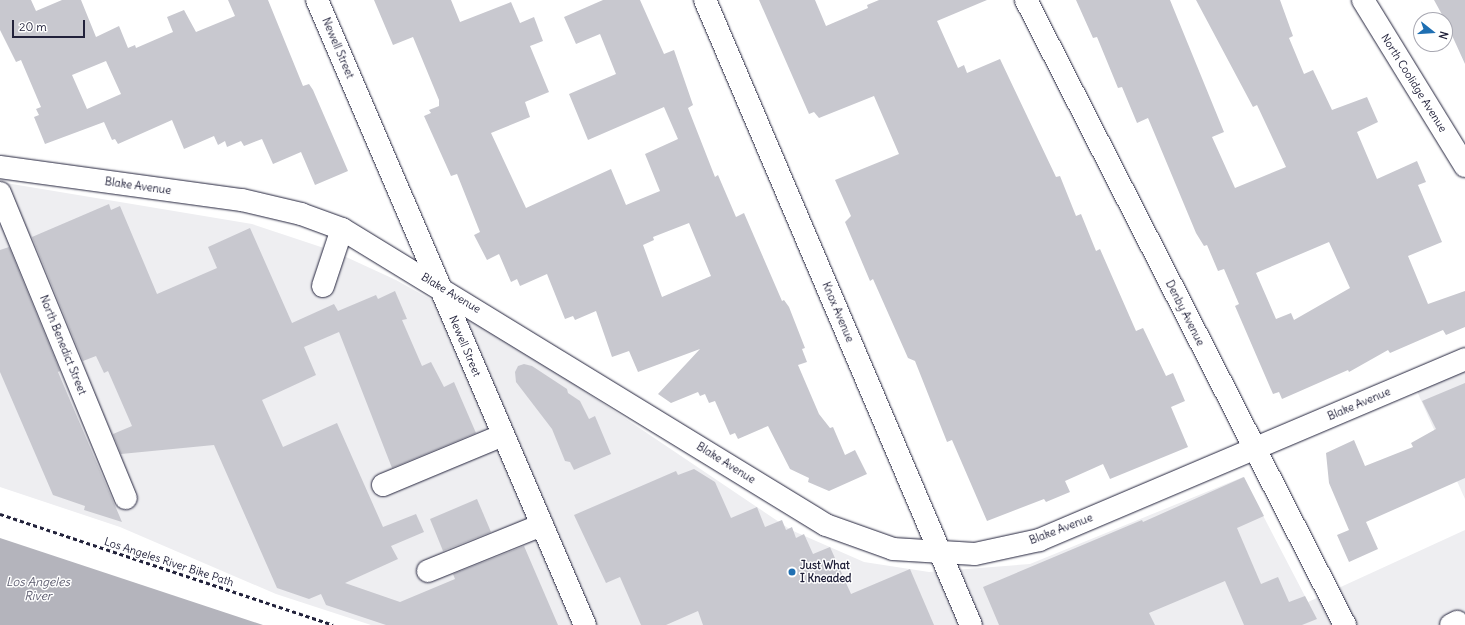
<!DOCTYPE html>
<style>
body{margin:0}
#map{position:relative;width:1465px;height:625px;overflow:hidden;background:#fff;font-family:Delius,sans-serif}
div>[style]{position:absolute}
.built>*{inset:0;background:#eeeef1}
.water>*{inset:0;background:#b4b4bc}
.building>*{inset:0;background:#c8c8cf}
.path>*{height:2.5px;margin-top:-1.25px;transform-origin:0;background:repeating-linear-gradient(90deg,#22223b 0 4px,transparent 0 7px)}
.roads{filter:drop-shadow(0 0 1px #22223b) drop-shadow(0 0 1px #22223b)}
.minor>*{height:22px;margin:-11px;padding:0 11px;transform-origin:11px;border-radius:11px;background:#fff}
.dots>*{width:11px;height:11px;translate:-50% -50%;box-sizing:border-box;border:2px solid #fff;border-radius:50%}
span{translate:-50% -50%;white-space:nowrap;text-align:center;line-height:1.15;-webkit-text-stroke:3px #fff;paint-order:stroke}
.street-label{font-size:11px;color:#22223b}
.poi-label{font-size:11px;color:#22223b;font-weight:700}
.left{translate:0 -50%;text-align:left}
.water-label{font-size:12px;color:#5c5c6f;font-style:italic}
.north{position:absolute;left:1413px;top:12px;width:40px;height:40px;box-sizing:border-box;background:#fff;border:1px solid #a7a7b1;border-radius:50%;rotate:107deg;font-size:11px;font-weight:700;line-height:16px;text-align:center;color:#22223b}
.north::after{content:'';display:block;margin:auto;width:14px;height:18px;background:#1f6fb2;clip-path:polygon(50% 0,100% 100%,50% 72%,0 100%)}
.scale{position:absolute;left:12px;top:20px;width:73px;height:18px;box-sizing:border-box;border:2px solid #22223b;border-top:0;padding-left:5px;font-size:12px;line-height:14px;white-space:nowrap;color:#22223b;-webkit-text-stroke:3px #fff;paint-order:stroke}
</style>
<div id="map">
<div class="built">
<i style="clip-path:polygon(0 182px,252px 224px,333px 251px,396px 280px,534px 357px,791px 530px,864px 562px,929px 572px,1030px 564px,1243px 477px,1308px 602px,1465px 530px,1465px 625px,371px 625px,276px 594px,120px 527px,0 487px)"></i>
<i style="clip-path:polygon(1465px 371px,1465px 499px,1416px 389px)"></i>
</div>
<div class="water">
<i style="clip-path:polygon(0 538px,263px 625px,0 625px)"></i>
</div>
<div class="building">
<i style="clip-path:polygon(evenodd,0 0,31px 0,36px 11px,62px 0,81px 0,96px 37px,119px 26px,128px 48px,135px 45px,136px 48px,173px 32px,167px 17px,184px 10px,196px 32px,235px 16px,228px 0,268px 0,303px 86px,309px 84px,313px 90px,348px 171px,315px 185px,301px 152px,273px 164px,262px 139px,244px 146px,241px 141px,227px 147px,225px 141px,218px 145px,214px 136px,184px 149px,172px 120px,118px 144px,115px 139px,112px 140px,104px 122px,45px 144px,34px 117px,39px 115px,36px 109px,41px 107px,21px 60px,16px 62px,0 30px,0 0,106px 61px,121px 94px,87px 109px,72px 75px,106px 61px)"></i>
<i style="clip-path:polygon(evenodd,374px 0,451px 0,460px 22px,511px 2px,520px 23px,534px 17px,543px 41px,530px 46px,549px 92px,525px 102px,530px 117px,491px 133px,526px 208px,611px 169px,626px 205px,660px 191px,645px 154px,678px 139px,664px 107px,588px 140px,569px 94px,616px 74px,600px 34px,576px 44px,564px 17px,603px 0,640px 0,664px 54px,674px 50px,693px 105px,688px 108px,715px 177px,718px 175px,736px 217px,744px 213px,782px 301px,784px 300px,789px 307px,805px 348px,802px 349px,807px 362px,798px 365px,819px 414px,830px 428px,833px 427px,845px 455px,855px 450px,867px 474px,829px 491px,808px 482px,809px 478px,790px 469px,768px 426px,738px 439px,735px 433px,730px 435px,715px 401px,709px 403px,705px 394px,700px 396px,698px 392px,671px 403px,658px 394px,700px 349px,638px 372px,629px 351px,612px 357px,596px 311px,575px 320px,573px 316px,565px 319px,547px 274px,520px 286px,517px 279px,511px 282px,499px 254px,487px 260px,474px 235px,480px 232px,457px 174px,451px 176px,424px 116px,431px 113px,429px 110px,439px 106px,439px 100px,413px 37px,393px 45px,374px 0,689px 223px,711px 276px,662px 297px,643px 245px,654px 240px,653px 237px,689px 223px)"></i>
<i style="clip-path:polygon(759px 0,815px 0,826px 26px,868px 8px,867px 5px,879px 0,987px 0,937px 21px,958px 68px,964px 65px,967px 73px,1000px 59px,1056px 177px,1060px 176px,1076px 216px,1081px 214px,1096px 251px,1100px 249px,1136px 331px,1143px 328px,1166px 376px,1173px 373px,1185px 401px,1171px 407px,1188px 447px,1110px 479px,1103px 464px,1065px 481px,1070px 492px,1046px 502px,1044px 499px,987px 521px,952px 440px,947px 442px,915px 361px,908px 358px,873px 279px,870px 281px,845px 222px,851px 216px,835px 180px,899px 154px,874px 96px,819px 118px,814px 112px,809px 114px)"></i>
<i style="clip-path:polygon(evenodd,1076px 0,1170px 0,1224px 132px,1212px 137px,1235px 188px,1286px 167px,1257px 105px,1253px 107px,1196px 0,1280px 0,1293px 36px,1289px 38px,1304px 74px,1313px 70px,1332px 110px,1367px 97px,1378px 122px,1357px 132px,1377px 179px,1417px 161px,1426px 182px,1418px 185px,1442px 242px,1408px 256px,1428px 304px,1465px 291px,1465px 327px,1446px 335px,1443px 330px,1390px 353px,1388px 350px,1349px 372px,1348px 370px,1282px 399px,1279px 392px,1273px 394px,1235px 306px,1239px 304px,1224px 269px,1218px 271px,1207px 245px,1204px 246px,1196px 233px,1148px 118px,1137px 123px,1122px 87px,1118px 88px,1097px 37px,1093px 38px,1076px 0,1329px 242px,1350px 288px,1294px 320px,1291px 313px,1276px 319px,1256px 273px,1329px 242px)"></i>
<i style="clip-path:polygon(1434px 0,1465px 0,1465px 64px,1445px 20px)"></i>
<i style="clip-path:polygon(109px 204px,111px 210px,120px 206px,157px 294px,217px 268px,208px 247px,250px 228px,292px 323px,334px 304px,338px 311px,376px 295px,378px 299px,395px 291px,407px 319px,402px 320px,422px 366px,431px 362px,444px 387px,454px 382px,476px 433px,392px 468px,339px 332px,304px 347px,316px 375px,262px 400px,283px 447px,337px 423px,383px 527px,416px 514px,424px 532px,391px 546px,398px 559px,345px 583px,400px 602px,455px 579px,453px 574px,524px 546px,558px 625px,386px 625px,326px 605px,321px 594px,309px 599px,277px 588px,214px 445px,121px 454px,113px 434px,132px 426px,108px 371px,104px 373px,96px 356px,83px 361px,32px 237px)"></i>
<i style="clip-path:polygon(9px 247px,60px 371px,58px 372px,122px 522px,84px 510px,85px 506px,53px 495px,0 372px,0 250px)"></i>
<i style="clip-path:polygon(524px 364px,532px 366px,567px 389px,568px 393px,580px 401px,589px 419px,595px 416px,611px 454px,574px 470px,570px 462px,565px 461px,552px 429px,516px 382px,515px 372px,518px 366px)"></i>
<i style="clip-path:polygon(1465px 383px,1465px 478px,1366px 522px,1378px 549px,1349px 562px,1337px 535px,1349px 530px,1329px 483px,1326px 453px,1354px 440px,1365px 466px,1413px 447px,1411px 443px,1436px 429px,1422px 401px)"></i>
<i style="clip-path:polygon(694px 469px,715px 482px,731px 518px,757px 507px,765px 527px,782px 520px,786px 530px,792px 527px,796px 538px,804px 534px,813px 554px,830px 547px,851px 594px,910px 569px,934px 625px,703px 625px,698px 611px,666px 625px,641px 625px,620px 577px,606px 583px,574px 515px,676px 471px,678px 475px)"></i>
<i style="clip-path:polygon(1244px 477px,1264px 516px,1237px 528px,1261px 584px,1278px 577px,1289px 602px,1305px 596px,1317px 619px,1302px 625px,1244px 625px,1225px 581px,1149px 613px,1155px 625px,999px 625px,983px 587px,1142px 520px,1143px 522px)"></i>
<i style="clip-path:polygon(477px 499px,491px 532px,443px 551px,430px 519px)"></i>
</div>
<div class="path">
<i style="left:0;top:514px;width:351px;rotate:18.4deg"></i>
</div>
<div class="roads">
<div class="minor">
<i style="left:317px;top:0;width:680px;rotate:66.79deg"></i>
<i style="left:705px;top:0;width:679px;rotate:66.95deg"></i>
<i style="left:1026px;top:0;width:702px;rotate:62.96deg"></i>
<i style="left:1363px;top:0;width:195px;rotate:58.4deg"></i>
<i style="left:0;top:167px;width:244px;rotate:7.8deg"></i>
<i style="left:242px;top:200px;width:61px;rotate:13.3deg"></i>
<i style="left:301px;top:214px;width:44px;rotate:20.1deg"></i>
<i style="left:342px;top:229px;width:567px;rotate:31.45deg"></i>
<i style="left:826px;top:525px;width:71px;rotate:19.7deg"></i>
<i style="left:893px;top:549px;width:82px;rotate:3.5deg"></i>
<i style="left:975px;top:554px;width:66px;rotate:-12.3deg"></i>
<i style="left:1039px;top:540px;width:463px;rotate:-23deg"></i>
<i style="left:0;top:193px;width:330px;rotate:67.6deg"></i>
<i style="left:323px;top:286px;width:60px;rotate:-71.6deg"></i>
<i style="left:383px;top:485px;width:130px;rotate:-22.6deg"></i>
<i style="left:428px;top:571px;width:123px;rotate:-22deg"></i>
<i style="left:1451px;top:625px;width:7px;rotate:-27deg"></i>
</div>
</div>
<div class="dots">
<i style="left:792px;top:572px;background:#1f6fb2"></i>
</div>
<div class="street-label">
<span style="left:338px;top:48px;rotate:67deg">Newell Street</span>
<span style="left:1414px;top:83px;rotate:58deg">North Coolidge Avenue</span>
<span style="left:138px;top:186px;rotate:8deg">Blake Avenue</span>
<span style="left:451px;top:293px;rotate:31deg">Blake Avenue</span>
<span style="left:838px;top:312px;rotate:67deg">Knox Avenue</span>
<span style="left:1185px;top:313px;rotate:63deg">Denby Avenue</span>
<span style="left:63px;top:345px;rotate:68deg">North Benedict Street</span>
<span style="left:465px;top:346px;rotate:67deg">Newell Street</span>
<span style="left:1359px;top:404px;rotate:-23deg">Blake Avenue</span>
<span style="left:726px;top:463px;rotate:32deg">Blake Avenue</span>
<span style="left:1061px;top:529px;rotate:-21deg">Blake Avenue</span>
<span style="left:169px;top:562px;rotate:18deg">Los Angeles River Bike Path</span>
</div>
<div class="poi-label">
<span class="left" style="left:800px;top:572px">Just What<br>I Kneaded</span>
</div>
<div class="water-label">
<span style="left:38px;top:589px">Los Angeles<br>River</span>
</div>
<div class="north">N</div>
<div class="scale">20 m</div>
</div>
